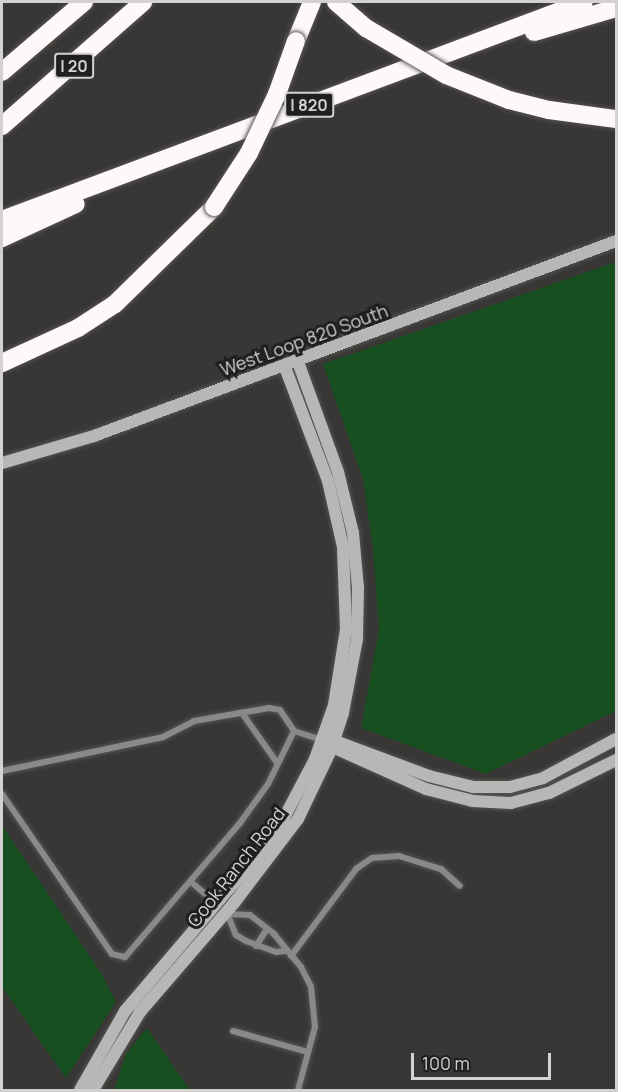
<!DOCTYPE html>
<style>
body{margin:0}
#map{position:relative;width:618px;height:1092px;overflow:hidden;background:#393735;font-family:Manrope,sans-serif}
div>[style]{position:absolute}
.green>*{inset:0;background:#174f21}
.roads{filter:drop-shadow(0 0 2px #555351) drop-shadow(0 0 2px #555351)}
.street>*{height:6px;margin:-3px;padding:0 3px;transform-origin:3px;border-radius:3px;background:#8a8888}
.secondary>*{height:12px;margin:-6px;padding:0 6px;transform-origin:6px;border-radius:6px;background:#b9b6b6}
.highway>*{height:18px;margin:-9px;padding:0 9px;transform-origin:9px;border-radius:9px;background:#fdf9f9}
.bridges{filter:drop-shadow(0 0 2px #555351) drop-shadow(0 0 2px #555351)}
.highway-bridge>*{height:18px;margin:-9px;padding:0 9px;transform-origin:9px;border-radius:9px;background:#fdf9f9}
span{translate:-50% -50%;white-space:nowrap;text-align:center;line-height:1.15;-webkit-text-stroke:6px #1f1f1e;paint-order:stroke}
.shield-label span{padding:2px 4px;background:#1f1f1e;border:2px solid;border-radius:4px;-webkit-text-stroke-width:0}
.shield-label{font-size:16px;color:#d3d2d0;font-weight:700}
.street-label{font-size:18px;color:#d3d2d0}
.frame{position:absolute;inset:0;border:3px solid #d3d2d0;pointer-events:none}
.scale{position:absolute;left:411px;top:1053px;width:140px;height:27px;box-sizing:border-box;border:3px solid #d3d2d0;border-top:0;padding-left:8px;font-size:18px;line-height:21px;white-space:nowrap;color:#d3d2d0;-webkit-text-stroke:4px #1f1f1e;paint-order:stroke}
</style>
<div id="map">
<div class="green">
<i style="clip-path:polygon(616px 262px,616px 711px,486px 774px,361px 728px,379px 630px,373px 549px,363px 479px,323px 364px)"></i>
<i style="clip-path:polygon(2px 825px,101px 973px,116px 1002px,66px 1078px,2px 987px)"></i>
<i style="clip-path:polygon(147px 1028px,190px 1090px,114px 1090px,126px 1054px)"></i>
</div>
<div class="roads">
<div class="street">
<i style="left:242px;top:713px;width:62px;rotate:54.8deg"></i>
<i style="left:294px;top:731px;width:29px;rotate:18deg"></i>
<i style="left:2px;top:771px;width:165px;rotate:-11.9deg"></i>
<i style="left:163px;top:737px;width:35px;rotate:-27deg"></i>
<i style="left:194px;top:721px;width:76px;rotate:-9.8deg"></i>
<i style="left:269px;top:708px;width:11px;rotate:10deg"></i>
<i style="left:280px;top:710px;width:25px;rotate:56deg"></i>
<i style="left:294px;top:731px;width:59px;rotate:116.1deg"></i>
<i style="left:268px;top:784px;width:48px;rotate:125.7deg"></i>
<i style="left:240px;top:823px;width:177px;rotate:130.6deg"></i>
<i style="left:125px;top:957px;width:13px;rotate:-167deg"></i>
<i style="left:112px;top:954px;width:194px;rotate:-124.5deg"></i>
<i style="left:191px;top:882px;width:34px;rotate:40deg"></i>
<i style="left:227px;top:913px;width:24px;rotate:68deg"></i>
<i style="left:236px;top:935px;width:12px;rotate:31deg"></i>
<i style="left:246px;top:941px;width:32px;rotate:20deg"></i>
<i style="left:276px;top:952px;width:9px;rotate:-6deg"></i>
<i style="left:229px;top:914px;width:21px;rotate:3deg"></i>
<i style="left:250px;top:915px;width:31px;rotate:38deg"></i>
<i style="left:274px;top:934px;width:43px;rotate:50.7deg"></i>
<i style="left:301px;top:967px;width:22px;rotate:63deg"></i>
<i style="left:311px;top:987px;width:40px;rotate:84.3deg"></i>
<i style="left:315px;top:1027px;width:65px;rotate:105.1deg"></i>
<i style="left:256px;top:946px;width:20px;rotate:-57deg"></i>
<i style="left:291px;top:956px;width:109px;rotate:-53.2deg"></i>
<i style="left:356px;top:869px;width:19px;rotate:-35deg"></i>
<i style="left:372px;top:858px;width:27px;rotate:-4deg"></i>
<i style="left:399px;top:856px;width:44px;rotate:17.2deg"></i>
<i style="left:441px;top:869px;width:25px;rotate:42deg"></i>
<i style="left:233px;top:1031px;width:77px;rotate:15.8deg"></i>
</div>
<div class="secondary">
<i style="left:2px;top:463px;width:96px;rotate:-16.4deg"></i>
<i style="left:94px;top:436px;width:557px;rotate:-20.48deg"></i>
<i style="left:330px;top:739px;width:106px;rotate:20.5deg"></i>
<i style="left:429px;top:776px;width:45px;rotate:14deg"></i>
<i style="left:473px;top:787px;width:37px"></i>
<i style="left:510px;top:787px;width:34px;rotate:-15deg"></i>
<i style="left:543px;top:778px;width:83px;rotate:-28.1deg"></i>
<i style="left:328px;top:745px;width:107px;rotate:24.2deg"></i>
<i style="left:426px;top:789px;width:49px;rotate:14.3deg"></i>
<i style="left:473px;top:801px;width:38px;rotate:3deg"></i>
<i style="left:511px;top:803px;width:39px;rotate:-15deg"></i>
<i style="left:549px;top:793px;width:75px;rotate:-26.2deg"></i>
<i style="left:80px;top:1090px;width:91px;rotate:-60.3deg"></i>
<i style="left:125px;top:1011px;width:202px;rotate:-49.6deg"></i>
<i style="left:256px;top:857px;width:48px;rotate:-54.3deg"></i>
<i style="left:284px;top:818px;width:67px;rotate:-62.3deg"></i>
<i style="left:315px;top:759px;width:57px;rotate:-70.6deg"></i>
<i style="left:334px;top:705px;width:77px;rotate:-81deg"></i>
<i style="left:346px;top:629px;width:82px;rotate:-92.1deg"></i>
<i style="left:343px;top:547px;width:68px;rotate:-102.8deg"></i>
<i style="left:328px;top:481px;width:122px;rotate:-110.7deg"></i>
<i style="left:93px;top:1090px;width:91px;rotate:-58.9deg"></i>
<i style="left:140px;top:1012px;width:144px;rotate:-49.2deg"></i>
<i style="left:234px;top:903px;width:106px;rotate:-52.7deg"></i>
<i style="left:298px;top:819px;width:76px;rotate:-64.4deg"></i>
<i style="left:331px;top:750px;width:39px;rotate:-72deg"></i>
<i style="left:343px;top:713px;width:75px;rotate:-79.3deg"></i>
<i style="left:357px;top:639px;width:51px;rotate:-88.9deg"></i>
<i style="left:358px;top:588px;width:55px;rotate:-95.2deg"></i>
<i style="left:353px;top:533px;width:63px;rotate:-103.8deg"></i>
<i style="left:338px;top:472px;width:117px;rotate:-110deg"></i>
</div>
<div class="highway">
<i style="left:534px;top:32px;width:85px;rotate:-16.3deg"></i>
<i style="left:296px;top:41px;width:42px;rotate:-67.7deg"></i>
<i style="left:2px;top:72px;width:108px;rotate:-40.5deg"></i>
<i style="left:2px;top:126px;width:188px;rotate:-41.3deg"></i>
<i style="left:2px;top:220px;width:621px;rotate:-20.53deg"></i>
<i style="left:2px;top:238px;width:81px;rotate:-24.7deg"></i>
<i style="left:2px;top:363px;width:84px;rotate:-24.7deg"></i>
<i style="left:78px;top:328px;width:44px;rotate:-33deg"></i>
<i style="left:115px;top:304px;width:139px;rotate:-44.4deg"></i>
</div>
</div>
<div class="bridges">
<div class="highway-bridge">
<i style="left:336px;top:2px;width:40px;rotate:41deg"></i>
<i style="left:366px;top:28px;width:93px;rotate:30.4deg"></i>
<i style="left:446px;top:75px;width:68px;rotate:21.6deg"></i>
<i style="left:509px;top:100px;width:41px;rotate:14deg"></i>
<i style="left:549px;top:110px;width:68px;rotate:7.7deg"></i>
<i style="left:214px;top:207px;width:64px;rotate:-57.1deg"></i>
<i style="left:249px;top:153px;width:65px;rotate:-64.6deg"></i>
<i style="left:277px;top:94px;width:56px;rotate:-70.3deg"></i>
</div>
</div>
<div class="shield-label">
<span style="left:74px;top:66px">I 20</span>
<span style="left:309px;top:105px">I 820</span>
</div>
<div class="street-label">
<span style="left:304px;top:340px;rotate:-20deg">West Loop 820 South</span>
<span style="left:236px;top:867px;rotate:-52deg">Cook Ranch Road</span>
</div>
<div class="frame"></div>
<div class="scale">100 m</div>
</div>
